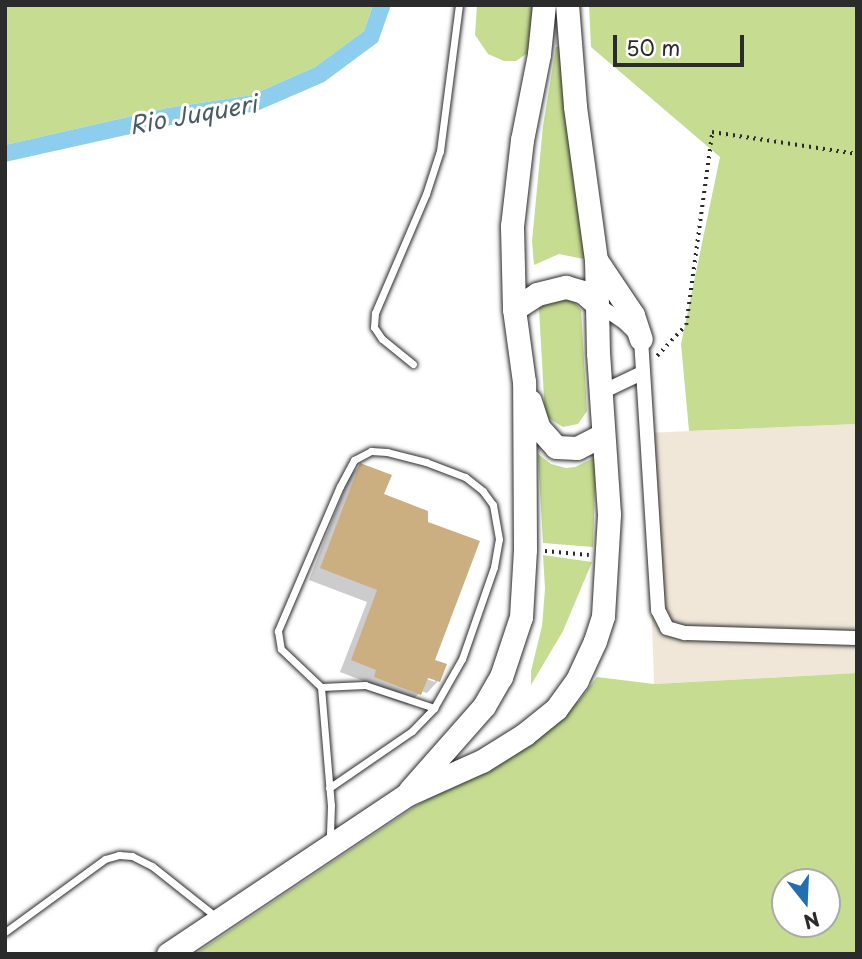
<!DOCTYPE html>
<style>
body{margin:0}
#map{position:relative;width:862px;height:959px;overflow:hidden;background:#fff;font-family:"Playpen Sans",sans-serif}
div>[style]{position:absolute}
.built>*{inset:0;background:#f0e7d9}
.green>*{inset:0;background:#c6dc91}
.water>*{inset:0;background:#8dcdee}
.shadow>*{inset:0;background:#0003}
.building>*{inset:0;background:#ccaf81}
.path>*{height:3.5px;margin-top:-1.75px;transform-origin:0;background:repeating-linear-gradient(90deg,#2b2b2b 0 2px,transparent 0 7px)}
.roads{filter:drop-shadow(0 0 2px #2b2b2b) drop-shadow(0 0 2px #2b2b2b)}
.service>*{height:7px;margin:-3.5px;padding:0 3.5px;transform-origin:3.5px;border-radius:3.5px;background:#fff}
.minor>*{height:14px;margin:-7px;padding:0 7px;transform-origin:7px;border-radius:7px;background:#fff}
.primary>*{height:23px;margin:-11.5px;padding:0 11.5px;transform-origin:11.5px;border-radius:11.5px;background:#fff}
span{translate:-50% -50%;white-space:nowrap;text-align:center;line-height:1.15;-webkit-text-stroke:6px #fff;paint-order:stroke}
.water-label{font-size:24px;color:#485c66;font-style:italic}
.frame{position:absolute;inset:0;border:7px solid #2b2b2b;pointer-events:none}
.north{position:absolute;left:771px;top:868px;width:70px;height:70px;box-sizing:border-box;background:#fff;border:2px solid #aaa;border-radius:50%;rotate:162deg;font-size:19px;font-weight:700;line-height:28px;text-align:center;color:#2b2b2b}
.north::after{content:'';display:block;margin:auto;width:24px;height:32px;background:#1f6fb2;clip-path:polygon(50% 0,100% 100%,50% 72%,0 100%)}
.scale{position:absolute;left:613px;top:35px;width:131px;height:32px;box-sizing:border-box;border:4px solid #2b2b2b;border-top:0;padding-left:9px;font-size:21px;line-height:24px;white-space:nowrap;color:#2b2b2b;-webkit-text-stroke:5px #fff;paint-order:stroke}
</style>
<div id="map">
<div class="built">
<i style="clip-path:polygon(857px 424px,857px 673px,654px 684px,646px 433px)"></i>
</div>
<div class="green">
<i style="clip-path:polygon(5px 5px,373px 5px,364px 31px,315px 67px,252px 95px,167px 108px,5px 145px)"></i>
<i style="clip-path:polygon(477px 5px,534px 5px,529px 52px,516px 61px,504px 61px,488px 54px,475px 35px)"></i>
<i style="clip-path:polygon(589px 5px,857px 5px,857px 424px,689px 431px,681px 344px,720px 157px,591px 47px)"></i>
<i style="clip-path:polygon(565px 46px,589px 260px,559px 254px,534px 265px,532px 241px,543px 126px,556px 47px)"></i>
<i style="clip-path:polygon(570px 297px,581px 310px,587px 411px,578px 424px,563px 427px,545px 416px,539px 308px,542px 302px)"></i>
<i style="clip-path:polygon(538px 454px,551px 464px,566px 468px,575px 467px,596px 457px,593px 547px,543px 543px)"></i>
<i style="clip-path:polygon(543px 555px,592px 562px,563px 631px,531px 685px,531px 671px,542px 626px,545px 589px)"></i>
<i style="clip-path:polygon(evenodd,857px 673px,857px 954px,195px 954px,419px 804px,492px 763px,579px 701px,597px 677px,654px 684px,857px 673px,785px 882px,827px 882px,827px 924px,785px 924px,785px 882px)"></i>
</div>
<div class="water">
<i style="clip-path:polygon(373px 5px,391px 5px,378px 42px,324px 82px,257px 111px,171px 125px,5px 162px,5px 145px,167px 108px,252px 95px,315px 67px,364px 31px)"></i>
</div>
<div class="shadow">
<i style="clip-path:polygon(evenodd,360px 465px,382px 495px,438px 681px,427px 693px,421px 691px,408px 705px,363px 689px,366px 682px,340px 672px,367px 602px,309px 580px,349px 477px,360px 465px,419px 676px,435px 678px,435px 682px,419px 676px)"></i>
</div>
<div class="building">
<i style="clip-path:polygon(360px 463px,392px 475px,384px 494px,428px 511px,428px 522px,480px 541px,435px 660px,447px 664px,440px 682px,428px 678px,421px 695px,374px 677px,376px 670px,351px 660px,377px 590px,320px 568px)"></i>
</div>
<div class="path">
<i style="left:657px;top:356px;width:42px;rotate:-46.9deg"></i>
<i style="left:686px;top:325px;width:195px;rotate:-82.3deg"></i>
<i style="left:712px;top:132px;width:147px;rotate:8.6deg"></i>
<i style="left:545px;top:551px;width:44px;rotate:5.2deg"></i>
</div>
<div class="roads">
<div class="service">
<i style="left:413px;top:364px;width:40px;rotate:-141deg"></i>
<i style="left:382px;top:339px;width:14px;rotate:-124deg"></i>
<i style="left:374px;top:327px;width:14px;rotate:-86deg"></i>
<i style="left:375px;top:313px;width:129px;rotate:-66.8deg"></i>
<i style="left:426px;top:194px;width:45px;rotate:-72deg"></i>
<i style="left:440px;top:151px;width:147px;rotate:-82.6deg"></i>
<i style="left:321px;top:687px;width:44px;rotate:-2.6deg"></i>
<i style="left:365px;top:685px;width:73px;rotate:18.4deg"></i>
<i style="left:434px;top:708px;width:56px;rotate:-60.3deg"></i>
<i style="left:462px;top:659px;width:97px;rotate:-70.8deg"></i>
<i style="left:494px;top:567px;width:28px;rotate:-80deg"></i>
<i style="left:499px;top:539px;width:35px;rotate:-100deg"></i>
<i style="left:493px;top:505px;width:17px;rotate:-126deg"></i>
<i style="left:483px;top:491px;width:23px;rotate:-142deg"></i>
<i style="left:465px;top:477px;width:42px;rotate:-159deg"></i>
<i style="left:426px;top:462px;width:40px;rotate:-165.6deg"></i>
<i style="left:387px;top:452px;width:16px;rotate:-176deg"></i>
<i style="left:371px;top:451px;width:19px;rotate:152deg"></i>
<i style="left:354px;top:460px;width:30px;rotate:118deg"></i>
<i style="left:340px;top:486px;width:158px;rotate:113.2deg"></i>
<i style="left:278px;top:631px;width:18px;rotate:81deg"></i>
<i style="left:281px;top:649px;width:55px;rotate:43.5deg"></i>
<i style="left:321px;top:687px;width:118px;rotate:85.2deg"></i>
<i style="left:331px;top:805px;width:35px;rotate:92deg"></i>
<i style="left:329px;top:788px;width:101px;rotate:-34.5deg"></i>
<i style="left:412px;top:731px;width:32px;rotate:-46deg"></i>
<i style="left:5px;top:932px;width:124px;rotate:-36.1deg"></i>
<i style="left:105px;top:859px;width:15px;rotate:-16deg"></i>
<i style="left:119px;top:855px;width:13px;rotate:4deg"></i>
<i style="left:132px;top:856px;width:22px;rotate:27deg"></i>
<i style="left:152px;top:866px;width:80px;rotate:38.4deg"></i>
</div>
<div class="minor">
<i style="left:597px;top:304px;width:34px;rotate:34deg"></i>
<i style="left:625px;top:323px;width:23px;rotate:45deg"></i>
<i style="left:641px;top:339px;width:272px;rotate:86.4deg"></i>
<i style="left:658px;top:610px;width:20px;rotate:63deg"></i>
<i style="left:667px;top:628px;width:19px;rotate:16deg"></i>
<i style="left:685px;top:633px;width:172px;rotate:1.7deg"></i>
<i style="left:600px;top:393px;width:47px;rotate:-25.5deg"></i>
</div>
<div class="primary">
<i style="left:596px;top:260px;width:66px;rotate:56.1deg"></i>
<i style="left:633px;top:315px;width:25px;rotate:72deg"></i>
<i style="left:514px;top:309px;width:27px;rotate:-33deg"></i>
<i style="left:537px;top:294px;width:30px;rotate:-14deg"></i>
<i style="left:566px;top:287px;width:18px;rotate:16deg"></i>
<i style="left:583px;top:292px;width:18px;rotate:41deg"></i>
<i style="left:530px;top:401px;width:28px;rotate:72deg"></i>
<i style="left:539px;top:428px;width:25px;rotate:48deg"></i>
<i style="left:556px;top:447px;width:21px;rotate:3deg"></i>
<i style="left:577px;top:448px;width:29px;rotate:-27deg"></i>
<i style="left:410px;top:790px;width:112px;rotate:-48.6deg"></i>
<i style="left:484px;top:706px;width:34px;rotate:-60deg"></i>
<i style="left:501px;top:677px;width:63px;rotate:-71.6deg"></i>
<i style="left:521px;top:617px;width:68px;rotate:-86.6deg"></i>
<i style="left:525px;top:549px;width:167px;rotate:-90.3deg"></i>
<i style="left:524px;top:382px;width:74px;rotate:-97.8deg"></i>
<i style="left:514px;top:309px;width:83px;rotate:-91.4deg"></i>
<i style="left:512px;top:226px;width:87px;rotate:-83.4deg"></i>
<i style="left:522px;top:140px;width:88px;rotate:-78.8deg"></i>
<i style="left:539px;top:54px;width:49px;rotate:-84.2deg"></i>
<i style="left:168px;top:954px;width:286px;rotate:-33.7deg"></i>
<i style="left:406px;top:795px;width:83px;rotate:-24.1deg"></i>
<i style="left:482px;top:761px;width:51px;rotate:-32.1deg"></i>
<i style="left:525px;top:734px;width:40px;rotate:-39deg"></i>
<i style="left:556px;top:709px;width:36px;rotate:-54deg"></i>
<i style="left:577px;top:680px;width:43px;rotate:-65.2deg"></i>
<i style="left:595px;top:641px;width:26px;rotate:-72deg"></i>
<i style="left:603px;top:616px;width:102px;rotate:-86.6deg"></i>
<i style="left:609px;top:514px;width:161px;rotate:-93.9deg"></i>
<i style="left:598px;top:353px;width:93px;rotate:-91.2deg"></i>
<i style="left:596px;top:260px;width:155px;rotate:-97.8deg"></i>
<i style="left:575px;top:106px;width:101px;rotate:-94.5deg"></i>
</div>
</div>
<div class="water-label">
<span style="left:193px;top:114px;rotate:-10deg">Rio Juqueri</span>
</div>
<div class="frame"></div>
<div class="north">N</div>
<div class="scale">50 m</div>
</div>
